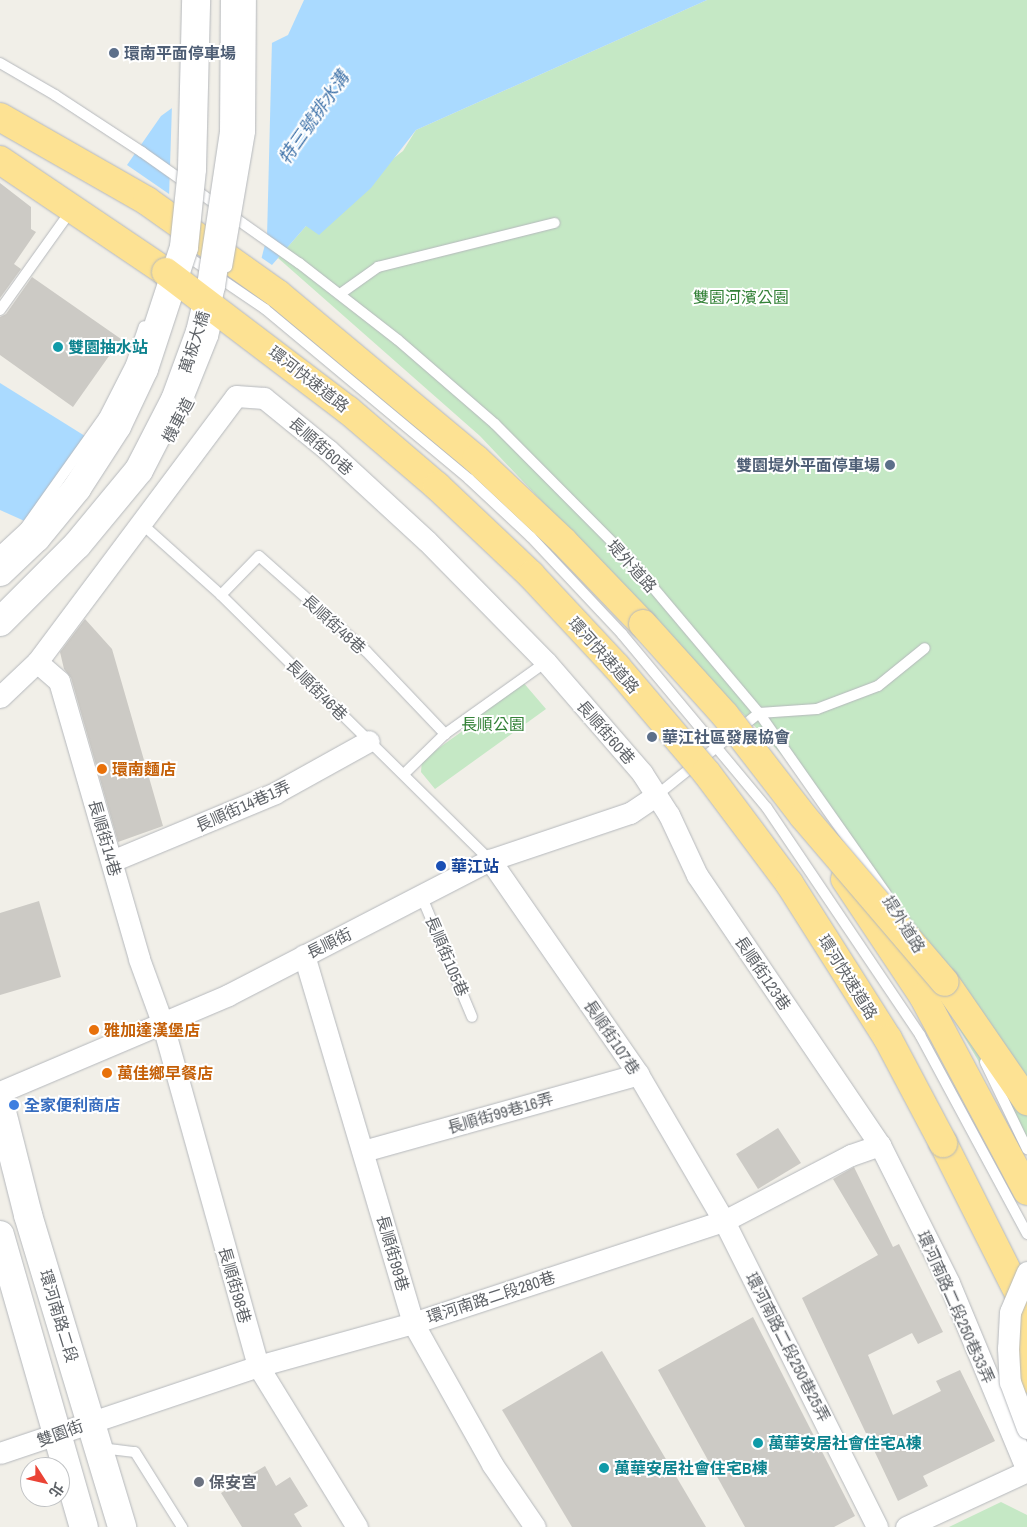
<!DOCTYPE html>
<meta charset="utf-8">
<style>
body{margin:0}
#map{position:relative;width:1027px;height:1527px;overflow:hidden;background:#f1efe8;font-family:"Archivo Narrow","Noto Sans TC",sans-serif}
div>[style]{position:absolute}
.green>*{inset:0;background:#c5e8c5}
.water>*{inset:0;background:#aadaff}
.pier>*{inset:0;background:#f1efe8}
.building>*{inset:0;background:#cccac5}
.roads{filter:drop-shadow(0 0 1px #b5b8bc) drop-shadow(0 0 1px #b5b8bc)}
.lane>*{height:10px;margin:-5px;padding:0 5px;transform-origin:5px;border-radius:5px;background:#fff}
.street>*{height:21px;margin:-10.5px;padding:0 10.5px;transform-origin:10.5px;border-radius:10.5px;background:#fff}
.secondary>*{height:28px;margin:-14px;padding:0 14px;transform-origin:14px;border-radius:14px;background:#fff}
.highway>*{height:28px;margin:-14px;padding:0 14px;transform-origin:14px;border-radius:14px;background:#fde293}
.bridges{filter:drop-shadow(0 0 1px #b5b8bc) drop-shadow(0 0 1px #b5b8bc)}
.lane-bridge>*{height:10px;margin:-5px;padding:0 5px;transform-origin:5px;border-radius:5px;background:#fff}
.street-bridge>*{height:21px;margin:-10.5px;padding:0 10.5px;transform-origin:10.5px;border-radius:10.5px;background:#fff}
.secondary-bridge>*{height:28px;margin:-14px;padding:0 14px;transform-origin:14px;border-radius:14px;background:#fff}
.highway-bridge>*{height:28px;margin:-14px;padding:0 14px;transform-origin:14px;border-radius:14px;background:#fde293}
.dots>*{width:14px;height:14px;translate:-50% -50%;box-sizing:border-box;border:2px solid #fff;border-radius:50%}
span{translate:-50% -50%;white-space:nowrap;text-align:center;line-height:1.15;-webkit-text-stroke:4px #fff;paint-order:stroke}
.service-label{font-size:16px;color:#4e5e75;font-weight:700}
.left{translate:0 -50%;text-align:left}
.right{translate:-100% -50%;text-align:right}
.park-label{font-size:16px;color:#348238}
.street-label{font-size:16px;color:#5f6368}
.culture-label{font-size:16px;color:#0d838f;font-weight:700}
.food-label{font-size:16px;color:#c56008;font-weight:700}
.transit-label{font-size:16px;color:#164399;font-weight:700}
.shop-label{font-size:16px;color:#366cbe;font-weight:700}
.worship-label{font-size:16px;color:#5b616d;font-weight:700}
.water-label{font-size:18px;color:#4174aa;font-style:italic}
.north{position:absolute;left:20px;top:1457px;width:50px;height:50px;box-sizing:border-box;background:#fff;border:1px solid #bfc1c3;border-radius:50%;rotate:125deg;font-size:14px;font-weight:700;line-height:20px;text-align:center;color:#5f6368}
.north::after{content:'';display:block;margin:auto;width:18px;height:22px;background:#ea4335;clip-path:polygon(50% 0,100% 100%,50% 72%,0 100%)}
</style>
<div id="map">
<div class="green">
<i style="clip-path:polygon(707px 0,1027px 0,1027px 1142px,818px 793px,480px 436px,278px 258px,306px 226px,403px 151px,416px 130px)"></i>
<i style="clip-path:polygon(522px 681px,546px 709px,435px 789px,421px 772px,422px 760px,464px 730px,461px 725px)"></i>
<i style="clip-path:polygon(1001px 1502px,1027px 1515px,1027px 1527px,949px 1527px)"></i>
</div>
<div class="water">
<i style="clip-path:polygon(304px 0,707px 0,416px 130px,371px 188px,319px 235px,306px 226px,272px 265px,127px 165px,161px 116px,241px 58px,288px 35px)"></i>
<i style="clip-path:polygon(0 383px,93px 441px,29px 523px,0 510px)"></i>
</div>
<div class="pier">
<i style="clip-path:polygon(272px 40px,267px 237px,261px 260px,169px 197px,172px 105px,240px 56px)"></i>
</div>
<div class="building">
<i style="clip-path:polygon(0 183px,31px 207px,31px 229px,36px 232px,14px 264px,21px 269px,0 298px)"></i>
<i style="clip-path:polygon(32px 277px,121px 339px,73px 407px,0 355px,0 317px,6px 314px)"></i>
<i style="clip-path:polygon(85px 619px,112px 649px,163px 826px,118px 842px,71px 678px,64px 669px,60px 652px)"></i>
<i style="clip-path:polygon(39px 901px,61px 977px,0 995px,0 913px)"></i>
<i style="clip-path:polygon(778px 1128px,801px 1163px,758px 1189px,736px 1154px)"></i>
<i style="clip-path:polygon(854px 1167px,893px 1247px,899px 1244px,943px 1332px,918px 1344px,912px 1333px,868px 1355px,893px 1415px,941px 1391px,936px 1381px,960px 1370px,995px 1441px,923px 1476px,928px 1486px,898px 1501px,802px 1298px,878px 1255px,833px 1179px)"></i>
<i style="clip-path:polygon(753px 1317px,855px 1516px,834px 1527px,745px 1527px,658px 1370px)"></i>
<i style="clip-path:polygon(602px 1351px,706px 1527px,572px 1527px,502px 1410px)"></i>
<i style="clip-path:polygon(265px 1466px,276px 1486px,290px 1477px,308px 1506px,294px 1514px,302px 1527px,242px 1527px,221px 1493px)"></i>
</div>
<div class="roads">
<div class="lane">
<i style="left:0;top:63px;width:64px;rotate:30.2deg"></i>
<i style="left:55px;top:95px;width:104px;rotate:33.2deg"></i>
<i style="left:142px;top:152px;width:192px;rotate:35.3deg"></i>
<i style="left:299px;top:263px;width:125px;rotate:37.9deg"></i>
<i style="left:398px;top:340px;width:128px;rotate:40.9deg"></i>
<i style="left:495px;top:424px;width:192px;rotate:45.2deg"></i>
<i style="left:630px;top:560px;width:200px;rotate:49.9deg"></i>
<i style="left:759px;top:713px;width:221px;rotate:54.9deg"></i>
<i style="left:190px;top:258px;width:91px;rotate:34.2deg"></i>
<i style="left:265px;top:309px;width:266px;rotate:39.8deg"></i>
<i style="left:469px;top:479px;width:85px;rotate:43.1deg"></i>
<i style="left:531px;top:537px;width:133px;rotate:46.8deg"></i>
<i style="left:622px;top:634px;width:226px;rotate:50.2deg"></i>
<i style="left:767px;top:808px;width:274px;rotate:56deg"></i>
<i style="left:920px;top:1035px;width:226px;rotate:61.7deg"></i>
<i style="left:340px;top:294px;width:47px;rotate:-35.4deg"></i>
<i style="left:378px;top:267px;width:182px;rotate:-14deg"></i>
<i style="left:0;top:310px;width:124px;rotate:-54.5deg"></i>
<i style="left:142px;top:524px;width:106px;rotate:41.9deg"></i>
<i style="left:221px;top:595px;width:378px;rotate:44.6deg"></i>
<i style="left:221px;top:595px;width:54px;rotate:-45.7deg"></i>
<i style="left:259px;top:556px;width:143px;rotate:41.6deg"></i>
<i style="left:366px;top:651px;width:115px;rotate:46.4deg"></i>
<i style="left:759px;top:713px;width:58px;rotate:-3.9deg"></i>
<i style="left:817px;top:709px;width:65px;rotate:-20.7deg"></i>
<i style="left:878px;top:686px;width:60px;rotate:-39deg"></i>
<i style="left:404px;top:774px;width:57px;rotate:-44.3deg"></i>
<i style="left:445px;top:734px;width:124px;rotate:-35.5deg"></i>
<i style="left:657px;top:795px;width:131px;rotate:-38.8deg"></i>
<i style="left:421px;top:895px;width:132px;rotate:67.3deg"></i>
<i style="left:985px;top:1062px;width:97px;rotate:64.2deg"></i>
<i style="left:101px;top:1448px;width:34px;rotate:7deg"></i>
<i style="left:135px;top:1452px;width:89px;rotate:57.9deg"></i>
</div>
<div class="street">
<i style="left:37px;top:662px;width:29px;rotate:41deg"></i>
<i style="left:59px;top:681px;width:289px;rotate:73.9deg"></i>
<i style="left:139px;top:959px;width:67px;rotate:69.9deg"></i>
<i style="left:162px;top:1022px;width:357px;rotate:74.4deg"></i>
<i style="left:258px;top:1366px;width:189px;rotate:58.4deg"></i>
<i style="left:0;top:697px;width:51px;rotate:-43.4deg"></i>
<i style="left:37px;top:662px;width:332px;rotate:-53.2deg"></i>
<i style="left:236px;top:396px;width:28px;rotate:4deg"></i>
<i style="left:264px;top:398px;width:82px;rotate:39.1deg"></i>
<i style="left:328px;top:450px;width:134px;rotate:42.6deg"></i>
<i style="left:427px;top:541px;width:170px;rotate:45.5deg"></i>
<i style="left:546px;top:662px;width:147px;rotate:49.1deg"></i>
<i style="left:642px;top:773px;width:50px;rotate:57.3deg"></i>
<i style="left:669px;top:815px;width:66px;rotate:65deg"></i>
<i style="left:697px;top:875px;width:326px;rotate:55.9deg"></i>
<i style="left:880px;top:1145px;width:154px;rotate:63.4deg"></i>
<i style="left:949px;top:1283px;width:203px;rotate:67.4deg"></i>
<i style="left:490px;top:860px;width:260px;rotate:55.3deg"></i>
<i style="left:638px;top:1074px;width:170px;rotate:59.7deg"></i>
<i style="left:724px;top:1221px;width:342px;rotate:63.4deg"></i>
<i style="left:112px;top:861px;width:177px;rotate:-22.6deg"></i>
<i style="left:275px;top:793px;width:107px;rotate:-29deg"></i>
<i style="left:304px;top:955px;width:384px;rotate:73.5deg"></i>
<i style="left:413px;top:1323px;width:162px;rotate:60.7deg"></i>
<i style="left:492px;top:1464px;width:76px;rotate:55.7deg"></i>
<i style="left:0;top:1092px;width:248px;rotate:-23deg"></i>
<i style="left:228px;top:995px;width:295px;rotate:-27.3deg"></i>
<i style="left:490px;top:860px;width:148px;rotate:-18.6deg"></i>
<i style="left:630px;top:813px;width:32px;rotate:-34deg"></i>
<i style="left:363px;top:1151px;width:286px;rotate:-15.6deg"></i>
<i style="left:0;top:1453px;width:272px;rotate:-18.6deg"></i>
<i style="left:258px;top:1366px;width:161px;rotate:-15.5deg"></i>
<i style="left:413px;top:1323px;width:327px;rotate:-18.2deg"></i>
<i style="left:724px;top:1221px;width:143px;rotate:-27.5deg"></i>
<i style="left:851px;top:1155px;width:31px;rotate:-19deg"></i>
<i style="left:906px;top:1527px;width:133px;rotate:-24.8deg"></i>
</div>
<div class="secondary">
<i style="left:0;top:1104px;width:114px;rotate:75.8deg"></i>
<i style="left:28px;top:1215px;width:326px;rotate:73.2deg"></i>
<i style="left:0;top:1235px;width:304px;rotate:74deg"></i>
</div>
<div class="highway">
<i style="left:0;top:117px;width:169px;rotate:29.7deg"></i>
<i style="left:147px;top:201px;width:161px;rotate:35.4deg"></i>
<i style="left:278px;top:294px;width:258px;rotate:39.8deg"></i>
<i style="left:476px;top:459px;width:120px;rotate:43.3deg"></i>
<i style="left:563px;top:541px;width:115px;rotate:46.1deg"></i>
<i style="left:0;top:160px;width:200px;rotate:34deg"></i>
<i style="left:845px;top:879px;width:141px;rotate:56.3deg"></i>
<i style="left:923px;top:996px;width:221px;rotate:61.9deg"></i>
<i style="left:945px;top:982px;width:145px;rotate:55.4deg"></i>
<i style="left:943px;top:1143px;width:187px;rotate:63.3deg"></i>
<i style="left:1027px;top:1313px;width:23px;rotate:103deg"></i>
<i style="left:1022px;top:1335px;width:44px;rotate:83.5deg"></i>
</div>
</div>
<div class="bridges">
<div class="lane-bridge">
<i style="left:227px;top:267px;width:137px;rotate:-80.3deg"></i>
<i style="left:250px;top:132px;width:132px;rotate:-89.6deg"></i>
<i style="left:183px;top:412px;width:81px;rotate:-68.2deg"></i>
<i style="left:213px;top:337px;width:22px;rotate:-77deg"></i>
<i style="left:0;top:551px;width:34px;rotate:-43deg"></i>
<i style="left:25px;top:528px;width:136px;rotate:-54.6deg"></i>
<i style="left:104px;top:417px;width:59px;rotate:-63deg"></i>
<i style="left:131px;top:364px;width:40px;rotate:-71.1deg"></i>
</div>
<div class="street-bridge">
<i style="left:1027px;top:1272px;width:43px;rotate:113deg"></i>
<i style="left:1010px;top:1312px;width:36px;rotate:93deg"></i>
<i style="left:1008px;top:1348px;width:34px;rotate:87deg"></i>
<i style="left:1010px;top:1382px;width:49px;rotate:69.7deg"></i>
</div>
<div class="secondary-bridge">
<i style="left:0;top:572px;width:50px;rotate:-43.4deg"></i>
<i style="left:36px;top:538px;width:65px;rotate:-50.6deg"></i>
<i style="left:77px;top:488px;width:74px;rotate:-57.2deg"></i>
<i style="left:117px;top:426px;width:63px;rotate:-64.7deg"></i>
<i style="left:144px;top:369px;width:128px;rotate:-71.8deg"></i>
<i style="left:184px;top:247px;width:78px;rotate:-84.1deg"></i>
<i style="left:192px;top:169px;width:169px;rotate:-88.6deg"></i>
<i style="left:0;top:622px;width:109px;rotate:-45deg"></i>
<i style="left:77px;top:545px;width:97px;rotate:-50.4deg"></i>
<i style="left:139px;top:470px;width:79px;rotate:-62.8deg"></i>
<i style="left:175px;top:400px;width:72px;rotate:-69.8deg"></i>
<i style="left:200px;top:332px;width:47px;rotate:-76.6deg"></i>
<i style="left:211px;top:286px;width:156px;rotate:-81.5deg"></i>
<i style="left:234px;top:132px;width:132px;rotate:-89.6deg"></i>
</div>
<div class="highway-bridge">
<i style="left:166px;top:272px;width:228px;rotate:37.2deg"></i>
<i style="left:348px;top:410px;width:117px;rotate:40.5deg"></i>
<i style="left:437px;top:486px;width:129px;rotate:43.4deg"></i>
<i style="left:531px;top:575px;width:125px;rotate:47deg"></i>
<i style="left:616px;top:666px;width:139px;rotate:49.7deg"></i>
<i style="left:706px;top:772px;width:139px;rotate:53.2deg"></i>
<i style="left:789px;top:883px;width:185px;rotate:57.6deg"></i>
<i style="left:888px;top:1039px;width:118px;rotate:62.1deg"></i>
<i style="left:643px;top:624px;width:122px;rotate:48deg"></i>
<i style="left:725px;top:715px;width:128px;rotate:52.3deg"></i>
<i style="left:803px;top:816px;width:218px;rotate:49.5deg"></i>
</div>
</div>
<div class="dots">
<i style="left:114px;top:53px;background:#5c6f8a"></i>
<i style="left:58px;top:347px;background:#0f9aa8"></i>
<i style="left:890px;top:465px;background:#5c6f8a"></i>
<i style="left:652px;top:737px;background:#5c6f8a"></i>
<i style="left:102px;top:769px;background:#e8710a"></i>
<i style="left:441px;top:866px;background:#1a4fb4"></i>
<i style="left:94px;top:1030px;background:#e8710a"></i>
<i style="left:107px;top:1073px;background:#e8710a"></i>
<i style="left:14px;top:1105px;background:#3f7fe0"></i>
<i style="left:758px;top:1443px;background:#0f9aa8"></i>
<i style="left:604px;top:1468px;background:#0f9aa8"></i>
<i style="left:199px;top:1482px;background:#6b7280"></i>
</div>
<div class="service-label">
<span class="left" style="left:124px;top:53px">環南平面停車場</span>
<span class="right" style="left:880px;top:465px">雙園堤外平面停車場</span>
<span class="left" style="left:662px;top:737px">華江社區發展協會</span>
</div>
<div class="park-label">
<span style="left:741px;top:297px">雙園河濱公園</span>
<span style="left:493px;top:724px">長順公園</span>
</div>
<div class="street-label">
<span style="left:194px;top:342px;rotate:-72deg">萬板大橋</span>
<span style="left:309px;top:379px;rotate:38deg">環河快速道路</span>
<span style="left:178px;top:420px;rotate:-62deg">機車道</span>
<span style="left:321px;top:446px;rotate:41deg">長順街60巷</span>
<span style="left:632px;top:566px;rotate:48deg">堤外道路</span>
<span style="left:334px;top:624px;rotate:42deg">長順街48巷</span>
<span style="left:604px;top:655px;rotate:48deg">環河快速道路</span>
<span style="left:317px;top:690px;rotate:45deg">長順街46巷</span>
<span style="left:606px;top:732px;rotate:49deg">長順街60巷</span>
<span style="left:243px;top:806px;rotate:-24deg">長順街14巷1弄</span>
<span style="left:105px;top:838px;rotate:74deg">長順街14巷</span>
<span style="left:904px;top:924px;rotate:58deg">提外道路</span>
<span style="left:329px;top:943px;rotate:-26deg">長順街</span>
<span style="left:447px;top:956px;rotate:67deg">長順街105巷</span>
<span style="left:763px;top:973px;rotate:56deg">長順街123巷</span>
<span style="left:848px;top:977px;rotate:58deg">環河快速道路</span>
<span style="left:612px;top:1037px;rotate:56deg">長順街107巷</span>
<span style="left:500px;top:1113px;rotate:-16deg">長順街99巷16弄</span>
<span style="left:393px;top:1253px;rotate:74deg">長順街99巷</span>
<span style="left:235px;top:1285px;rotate:74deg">長順街98巷</span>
<span style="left:491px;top:1297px;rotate:-18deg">環河南路二段280巷</span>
<span style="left:956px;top:1307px;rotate:66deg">環河南路二段250巷33弄</span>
<span style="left:59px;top:1316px;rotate:73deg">環河南路二段</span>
<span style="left:788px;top:1347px;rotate:63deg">環河南路二段250巷25弄</span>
<span style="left:60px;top:1433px;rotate:-20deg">雙園街</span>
</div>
<div class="culture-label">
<span class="left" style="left:68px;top:347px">雙園抽水站</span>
<span class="left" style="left:768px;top:1443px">萬華安居社會住宅A棟</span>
<span class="left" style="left:614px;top:1468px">萬華安居社會住宅B棟</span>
</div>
<div class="food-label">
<span class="left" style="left:112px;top:769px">環南麵店</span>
<span class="left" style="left:104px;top:1030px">雅加達漢堡店</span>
<span class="left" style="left:117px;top:1073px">萬佳鄉早餐店</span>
</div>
<div class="transit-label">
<span class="left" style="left:451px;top:866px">華江站</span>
</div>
<div class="shop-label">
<span class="left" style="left:24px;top:1105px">全家便利商店</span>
</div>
<div class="worship-label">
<span class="left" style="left:209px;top:1482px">保安宮</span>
</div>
<div class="water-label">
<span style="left:314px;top:118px;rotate:-55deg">特三號排水溝</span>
</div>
<div class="north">北</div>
</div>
